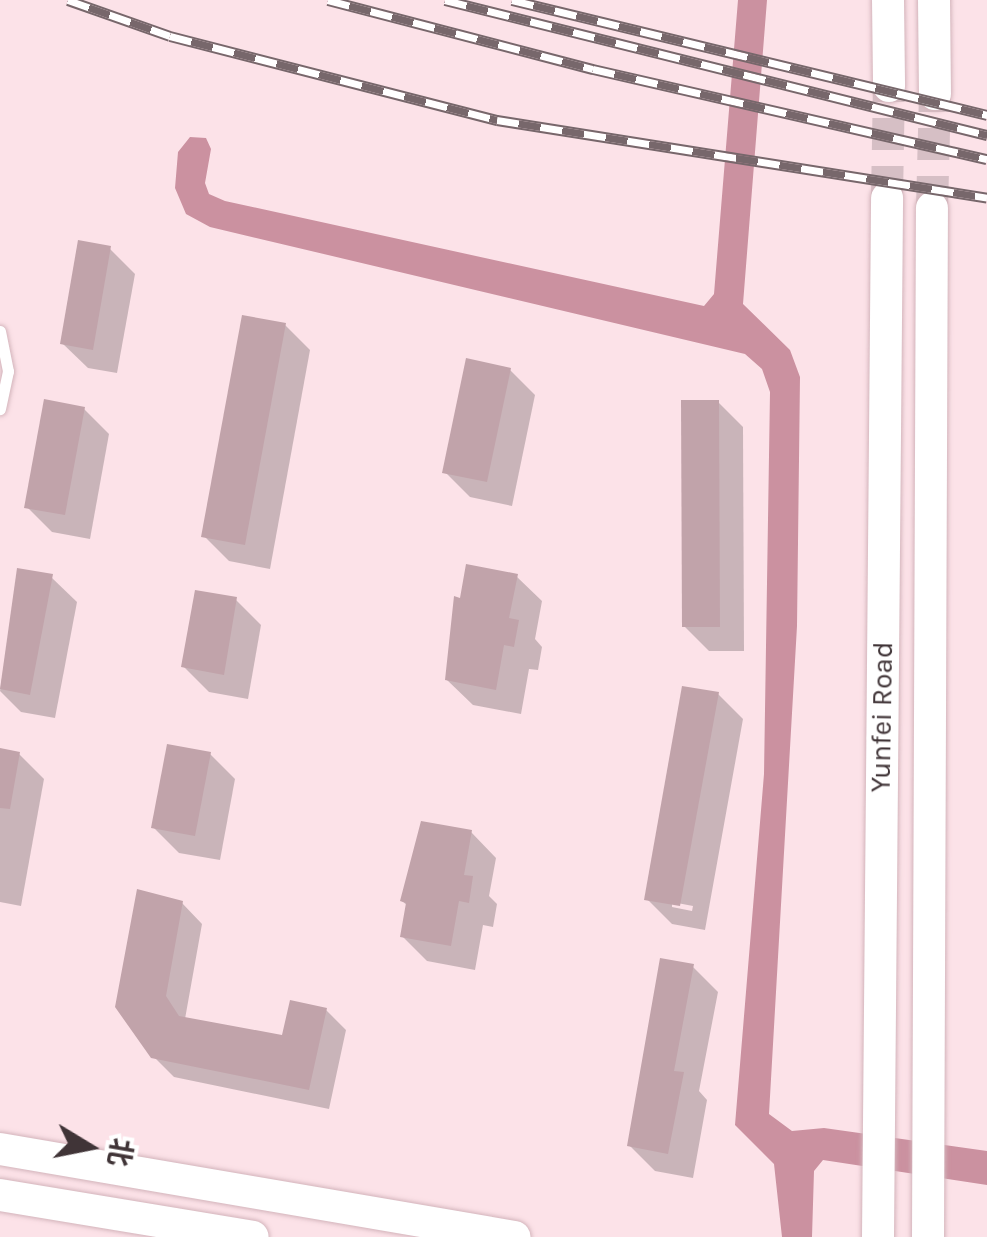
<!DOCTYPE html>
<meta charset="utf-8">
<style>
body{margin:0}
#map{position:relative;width:987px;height:1237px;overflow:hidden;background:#fce2e8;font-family:Karla,"Noto Sans SC",sans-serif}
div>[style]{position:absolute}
.water>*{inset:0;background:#cb91a0}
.shadow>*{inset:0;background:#0003}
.building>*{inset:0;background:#c1a3aa}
.secondary-tunnel>*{height:32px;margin-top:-16px;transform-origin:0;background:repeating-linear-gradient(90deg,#d6bfc5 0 32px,transparent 0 48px)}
.roads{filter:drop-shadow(0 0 2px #d3b4bb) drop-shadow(0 0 2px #d3b4bb)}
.lane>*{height:11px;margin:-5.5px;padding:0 5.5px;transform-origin:5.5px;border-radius:5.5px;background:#fff}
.secondary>*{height:32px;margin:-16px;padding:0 16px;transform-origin:16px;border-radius:16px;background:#fff}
.rail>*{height:11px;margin-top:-5.5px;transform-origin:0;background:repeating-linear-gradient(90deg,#fff 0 22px,#77676b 0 44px);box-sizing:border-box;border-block:2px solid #77676b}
span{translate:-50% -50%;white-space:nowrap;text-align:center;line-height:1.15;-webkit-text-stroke:9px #fff;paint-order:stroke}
.street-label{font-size:28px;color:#403437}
.north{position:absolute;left:40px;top:1097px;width:100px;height:100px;-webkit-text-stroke:8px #fff;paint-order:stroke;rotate:100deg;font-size:28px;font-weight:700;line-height:40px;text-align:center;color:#403437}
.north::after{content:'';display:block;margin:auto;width:35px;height:45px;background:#403437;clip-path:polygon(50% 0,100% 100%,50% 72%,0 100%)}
</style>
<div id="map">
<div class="water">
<i style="clip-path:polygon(738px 0,767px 0,743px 304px,790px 350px,800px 377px,797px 626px,769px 1114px,792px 1131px,824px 1128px,987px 1151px,987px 1185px,823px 1160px,814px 1171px,812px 1237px,782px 1237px,774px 1164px,735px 1125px,764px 774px,770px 392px,762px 369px,745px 354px,210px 227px,186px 214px,175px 188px,178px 152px,190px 137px,206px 138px,211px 149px,205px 183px,209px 194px,225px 201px,704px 306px,714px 294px)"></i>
</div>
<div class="shadow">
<i style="clip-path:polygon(110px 249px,135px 274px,117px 373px,88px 368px,62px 343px)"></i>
<i style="clip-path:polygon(285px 325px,310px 350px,270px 569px,229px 561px,204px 536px)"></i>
<i style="clip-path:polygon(510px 370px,535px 395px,512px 506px,470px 497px,445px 472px)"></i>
<i style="clip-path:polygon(718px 402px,743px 427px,744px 651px,709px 651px,684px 626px)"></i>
<i style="clip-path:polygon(84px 409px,109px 434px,90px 539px,52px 532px,27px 507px)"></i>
<i style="clip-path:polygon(19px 571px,51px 577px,77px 602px,55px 718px,21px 712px,0 691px)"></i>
<i style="clip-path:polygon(516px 576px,542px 601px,535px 639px,542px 647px,538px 670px,529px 669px,521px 714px,473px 705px,447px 680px,462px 600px)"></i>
<i style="clip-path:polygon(236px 600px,261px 625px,248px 699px,209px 692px,184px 667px)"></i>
<i style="clip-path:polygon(evenodd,718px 694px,743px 719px,705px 930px,672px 924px,647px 899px,718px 694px,672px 902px,693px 906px,692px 911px,672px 907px,672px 902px)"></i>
<i style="clip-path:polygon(0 751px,19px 754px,44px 779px,21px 906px,0 902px)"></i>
<i style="clip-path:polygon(210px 754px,235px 779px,220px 860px,179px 853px,154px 828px)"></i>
<i style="clip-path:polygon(471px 832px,496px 858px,489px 896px,497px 904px,493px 927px,483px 925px,475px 970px,427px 961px,402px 936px,408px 906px,402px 901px)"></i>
<i style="clip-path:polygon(182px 903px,202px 924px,185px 1019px,284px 1038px,326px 1010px,346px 1030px,329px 1109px,174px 1077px,153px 1056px)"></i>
<i style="clip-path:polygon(693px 967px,718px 992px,699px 1091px,707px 1100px,693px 1178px,655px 1171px,630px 1146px)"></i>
</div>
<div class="building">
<i style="clip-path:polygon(78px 240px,111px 246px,93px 350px,60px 344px)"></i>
<i style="clip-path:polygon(242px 315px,286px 323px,245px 545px,201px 537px)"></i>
<i style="clip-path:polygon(466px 358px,511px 368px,487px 482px,442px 473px)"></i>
<i style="clip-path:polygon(44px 399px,85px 407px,65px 515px,24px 508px)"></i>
<i style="clip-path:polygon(681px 400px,719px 400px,720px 627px,682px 627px)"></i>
<i style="clip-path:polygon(466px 564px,518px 574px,509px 618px,519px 620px,514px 647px,504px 645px,496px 690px,445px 680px,454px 596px,460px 598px)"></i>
<i style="clip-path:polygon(17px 568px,53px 574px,30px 695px,0 689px)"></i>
<i style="clip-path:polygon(195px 590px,237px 597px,224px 675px,181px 667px)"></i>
<i style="clip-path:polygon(682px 686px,719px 692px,680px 906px,644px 900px)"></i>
<i style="clip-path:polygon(167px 744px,211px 752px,195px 836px,151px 828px)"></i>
<i style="clip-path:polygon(0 748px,20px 752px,10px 809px,0 808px)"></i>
<i style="clip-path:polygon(421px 821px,472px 830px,464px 875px,473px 876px,469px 903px,459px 901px,451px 946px,400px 937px,406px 903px,400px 901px)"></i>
<i style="clip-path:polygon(137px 889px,183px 901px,166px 996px,179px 1016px,282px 1035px,290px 1000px,327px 1008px,309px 1090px,151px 1058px,115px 1007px)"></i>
<i style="clip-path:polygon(660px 958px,694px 964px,674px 1071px,684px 1072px,668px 1154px,627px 1146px)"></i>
</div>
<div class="secondary-tunnel">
<i style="left:887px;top:198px;width:112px;rotate:-89deg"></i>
<i style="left:932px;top:208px;width:114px;rotate:-88.5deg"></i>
</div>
<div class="roads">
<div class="lane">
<i style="left:0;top:331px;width:41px;rotate:78.7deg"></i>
<i style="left:8px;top:371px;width:39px;rotate:102deg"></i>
</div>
<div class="secondary">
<i style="left:888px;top:0;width:86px;rotate:89.3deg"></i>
<i style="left:934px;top:0;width:94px;rotate:89.4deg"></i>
<i style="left:0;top:1149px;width:522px;rotate:9.7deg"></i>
<i style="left:0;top:1195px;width:256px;rotate:9.4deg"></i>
<i style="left:878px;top:1237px;width:1039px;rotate:-89.5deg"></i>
<i style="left:928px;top:1237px;width:1029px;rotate:-89.78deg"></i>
</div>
</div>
<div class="rail">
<i style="left:68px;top:0;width:108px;rotate:19.4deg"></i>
<i style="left:170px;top:36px;width:338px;rotate:14.4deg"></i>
<i style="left:497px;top:120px;width:496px;rotate:9deg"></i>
<i style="left:328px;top:0;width:274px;rotate:14.6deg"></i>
<i style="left:593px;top:69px;width:404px;rotate:12.9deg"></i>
<i style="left:445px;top:0;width:559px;rotate:13.99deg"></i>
<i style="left:512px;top:0;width:489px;rotate:13.6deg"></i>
</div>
<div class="street-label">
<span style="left:882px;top:717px;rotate:-89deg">Yunfei Road</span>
</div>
<div class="north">北</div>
</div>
